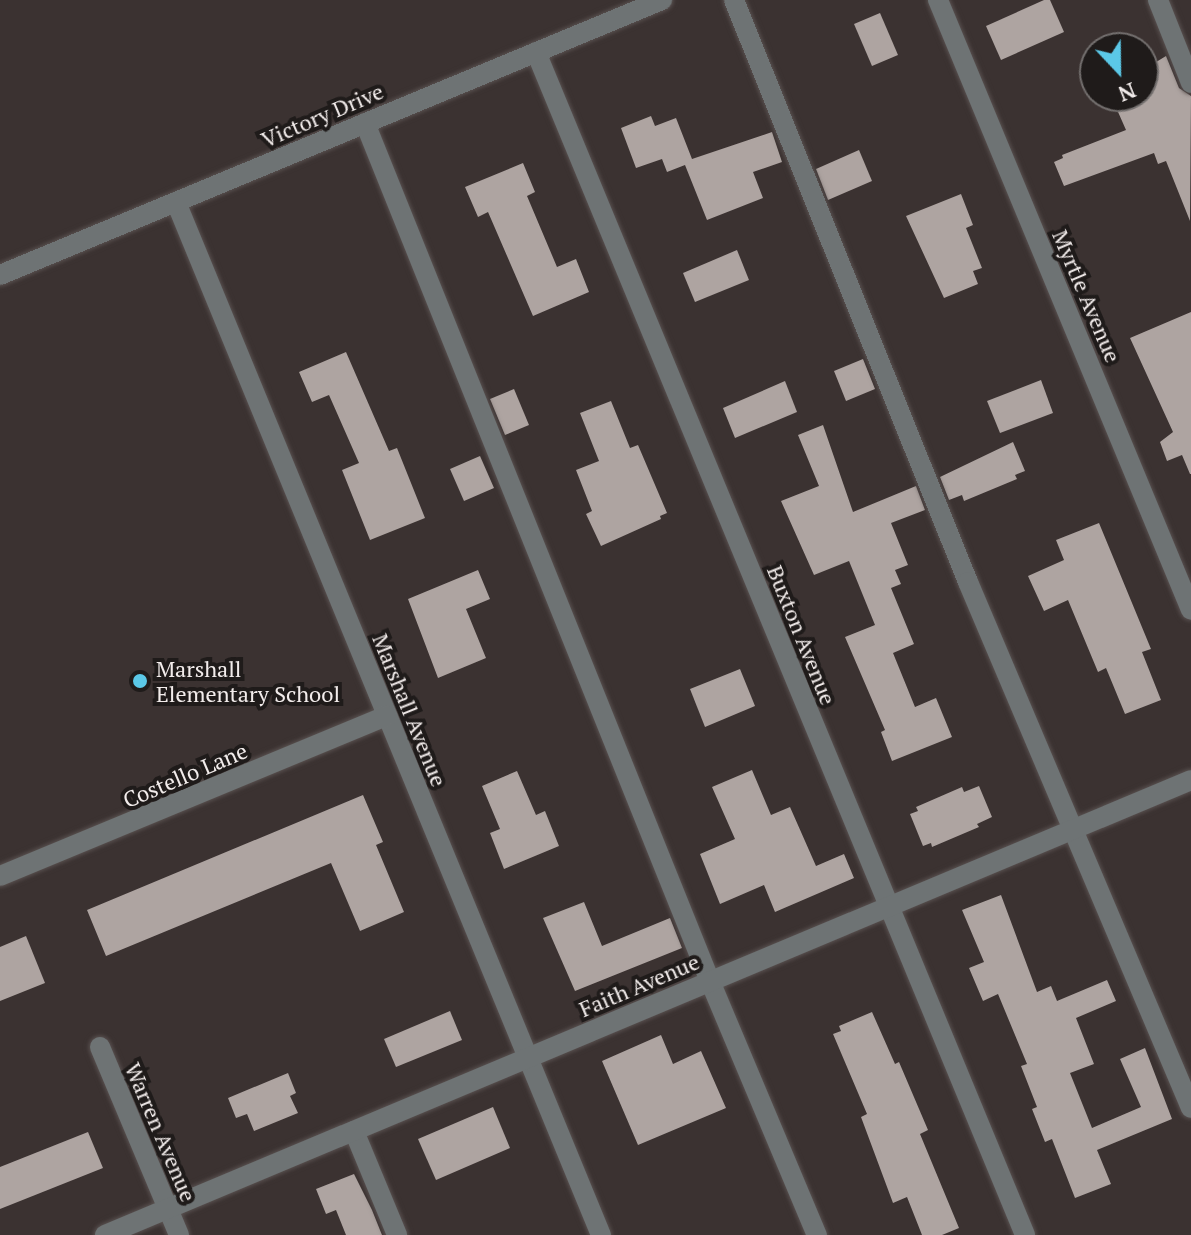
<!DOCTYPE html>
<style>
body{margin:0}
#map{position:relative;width:1191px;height:1235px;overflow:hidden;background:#3b3231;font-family:"PT Serif",serif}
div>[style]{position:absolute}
.building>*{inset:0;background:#aea4a1}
.roads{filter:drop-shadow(0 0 2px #58504f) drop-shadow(0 0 2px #58504f)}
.minor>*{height:20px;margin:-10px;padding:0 10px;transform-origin:10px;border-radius:10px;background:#6e7374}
.dots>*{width:22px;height:22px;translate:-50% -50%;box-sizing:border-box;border:4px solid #1f1b1a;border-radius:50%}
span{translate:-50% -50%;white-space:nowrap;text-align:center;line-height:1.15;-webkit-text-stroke:8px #1f1b1a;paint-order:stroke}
.street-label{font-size:22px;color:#f2eceb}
.poi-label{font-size:22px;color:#f2eceb}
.left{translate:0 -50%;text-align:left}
.north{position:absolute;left:1079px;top:32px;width:80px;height:80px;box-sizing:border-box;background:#1f1b1a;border:2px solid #736f6e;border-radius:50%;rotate:158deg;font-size:22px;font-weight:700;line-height:32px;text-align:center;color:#f2eceb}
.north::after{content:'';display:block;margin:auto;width:28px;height:36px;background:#5bc8e7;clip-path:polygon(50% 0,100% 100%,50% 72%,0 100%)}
</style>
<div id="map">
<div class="building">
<i style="clip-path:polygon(1044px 0,1050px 0,1064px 32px,1001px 60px,986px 26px)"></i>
<i style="clip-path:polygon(880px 13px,898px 55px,872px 66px,854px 24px)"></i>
<i style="clip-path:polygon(1166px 56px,1179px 88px,1191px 96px,1190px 221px,1166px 161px,1158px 164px,1154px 153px,1064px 186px,1054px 162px,1063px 158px,1062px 155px,1126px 130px,1111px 96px,1143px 96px,1143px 70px)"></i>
<i style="clip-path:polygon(651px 116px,655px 126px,676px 118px,692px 159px,772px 132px,782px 162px,753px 172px,763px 198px,707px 220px,685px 165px,667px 172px,662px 159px,636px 168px,621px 128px)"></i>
<i style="clip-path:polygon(859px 150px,872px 181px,828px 200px,816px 169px)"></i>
<i style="clip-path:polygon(523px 163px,535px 192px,527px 196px,557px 267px,576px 259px,589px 292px,533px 316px,488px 212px,478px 217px,465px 187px)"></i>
<i style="clip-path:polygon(961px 194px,973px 225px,966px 228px,982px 268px,973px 271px,978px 284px,944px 298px,906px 216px)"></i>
<i style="clip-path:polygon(737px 250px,749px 280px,695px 302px,683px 273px)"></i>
<i style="clip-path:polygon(1191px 312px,1191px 474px,1190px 474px,1182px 455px,1167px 461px,1160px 442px,1173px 432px,1130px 338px)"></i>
<i style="clip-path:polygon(346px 352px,389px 451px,397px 448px,425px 518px,370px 540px,342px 470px,359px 463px,329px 395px,312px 402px,299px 372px)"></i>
<i style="clip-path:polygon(863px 359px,875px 389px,846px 401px,834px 371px)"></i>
<i style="clip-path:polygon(1041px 380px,1053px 413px,1000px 433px,987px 401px)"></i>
<i style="clip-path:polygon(785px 381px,797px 412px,735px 438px,723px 408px)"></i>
<i style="clip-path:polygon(514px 389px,529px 425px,505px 435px,490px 399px)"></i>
<i style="clip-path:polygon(611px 401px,630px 448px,638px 445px,667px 513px,660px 516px,661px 519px,601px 546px,586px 514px,592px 511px,576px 470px,599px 461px,580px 413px)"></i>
<i style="clip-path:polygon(823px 425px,853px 512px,916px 486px,925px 510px,891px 523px,908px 565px,895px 570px,901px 584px,891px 588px,914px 644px,893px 653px,915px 707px,936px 698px,952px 737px,892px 761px,881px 732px,885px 730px,845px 637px,875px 625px,849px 561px,814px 575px,781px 501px,819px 486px,798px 435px)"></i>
<i style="clip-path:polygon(1013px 442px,1025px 471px,1015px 475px,1017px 479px,964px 501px,962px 495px,949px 500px,940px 477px)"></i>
<i style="clip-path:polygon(480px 456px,494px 488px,464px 501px,450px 469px)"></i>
<i style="clip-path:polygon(1099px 523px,1151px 649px,1142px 652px,1161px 700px,1125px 714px,1106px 668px,1098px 672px,1068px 600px,1044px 611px,1028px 576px,1064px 560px,1056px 540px)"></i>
<i style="clip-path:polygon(478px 570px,490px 599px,466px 609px,486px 658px,438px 678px,408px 599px)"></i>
<i style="clip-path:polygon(740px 669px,755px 706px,705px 727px,690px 689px)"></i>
<i style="clip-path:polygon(752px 770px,771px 815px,790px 807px,816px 866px,844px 854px,854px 878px,775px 912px,764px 885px,720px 904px,700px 854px,735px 839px,712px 787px)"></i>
<i style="clip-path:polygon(517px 771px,536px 815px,545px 811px,559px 846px,504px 869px,490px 833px,500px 829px,482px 786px)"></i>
<i style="clip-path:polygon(979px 786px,992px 817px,977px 824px,979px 827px,932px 847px,931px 843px,923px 846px,910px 814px,918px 811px,916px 807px,962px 787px,964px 792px)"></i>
<i style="clip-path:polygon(363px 795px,383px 842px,376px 845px,404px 912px,360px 931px,331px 863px,106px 956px,87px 910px)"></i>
<i style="clip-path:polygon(1001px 895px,1037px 992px,1051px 986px,1057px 1001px,1107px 980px,1116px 1001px,1076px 1018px,1094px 1064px,1070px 1073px,1092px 1128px,1141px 1107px,1120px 1059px,1145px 1048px,1172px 1119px,1097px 1150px,1111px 1184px,1075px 1198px,1052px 1139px,1045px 1142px,1032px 1109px,1037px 1107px,1021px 1066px,1027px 1064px,998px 994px,983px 1001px,969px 968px,984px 962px,962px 910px)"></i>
<i style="clip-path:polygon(584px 902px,602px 946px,670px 918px,682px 948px,575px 991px,543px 918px)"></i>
<i style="clip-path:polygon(26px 936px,45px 983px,0 1001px,0 947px)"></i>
<i style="clip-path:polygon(450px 1011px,462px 1040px,396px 1067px,384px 1039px)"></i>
<i style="clip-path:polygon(872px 1012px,895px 1064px,899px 1062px,928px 1130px,920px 1134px,959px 1228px,942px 1235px,922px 1235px,907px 1197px,893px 1203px,861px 1117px,867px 1114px,833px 1034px,841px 1031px,839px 1026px)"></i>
<i style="clip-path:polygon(661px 1035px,673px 1064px,701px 1051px,726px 1108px,638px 1145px,602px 1061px)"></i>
<i style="clip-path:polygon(288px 1073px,296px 1093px,290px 1096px,298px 1113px,254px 1131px,247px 1114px,236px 1118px,228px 1098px)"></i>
<i style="clip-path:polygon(493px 1107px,510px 1148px,436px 1180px,418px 1139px)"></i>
<i style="clip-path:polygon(88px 1132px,103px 1168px,0 1209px,0 1167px)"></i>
<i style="clip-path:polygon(354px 1174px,372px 1210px,382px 1235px,346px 1235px,336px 1210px,326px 1214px,316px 1189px)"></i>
</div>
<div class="roads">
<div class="minor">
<i style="left:734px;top:0;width:627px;rotate:68.1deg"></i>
<i style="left:968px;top:582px;width:571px;rotate:67.03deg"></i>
<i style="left:938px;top:0;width:660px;rotate:67.47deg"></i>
<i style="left:1158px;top:0;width:89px;rotate:68.3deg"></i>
<i style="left:536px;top:52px;width:1280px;rotate:67.54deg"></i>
<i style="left:365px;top:123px;width:925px;rotate:68.1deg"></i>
<i style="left:710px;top:981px;width:276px;rotate:67.2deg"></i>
<i style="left:176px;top:202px;width:1117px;rotate:67.64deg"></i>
<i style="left:0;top:275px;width:717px;rotate:-22.56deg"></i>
<i style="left:0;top:876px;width:419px;rotate:-22.5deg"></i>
<i style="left:100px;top:1047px;width:204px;rotate:67.2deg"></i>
<i style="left:354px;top:1131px;width:113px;rotate:67.5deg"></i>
<i style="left:105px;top:1235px;width:1177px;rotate:-22.73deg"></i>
</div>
</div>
<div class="dots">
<i style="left:140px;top:681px;background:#5bc8e7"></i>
</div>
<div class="street-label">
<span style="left:322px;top:115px;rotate:-23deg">Victory Drive</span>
<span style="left:1087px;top:296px;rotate:67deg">Myrtle Avenue</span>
<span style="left:802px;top:635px;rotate:68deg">Buxton Avenue</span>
<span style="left:410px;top:710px;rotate:68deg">Marshall Avenue</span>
<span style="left:185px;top:775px;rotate:-23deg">Costello Lane</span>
<span style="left:639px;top:985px;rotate:-23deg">Faith Avenue</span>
<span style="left:161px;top:1132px;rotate:67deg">Warren Avenue</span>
</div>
<div class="poi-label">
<span class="left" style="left:156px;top:681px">Marshall<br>Elementary School</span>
</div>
<div class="north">N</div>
</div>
